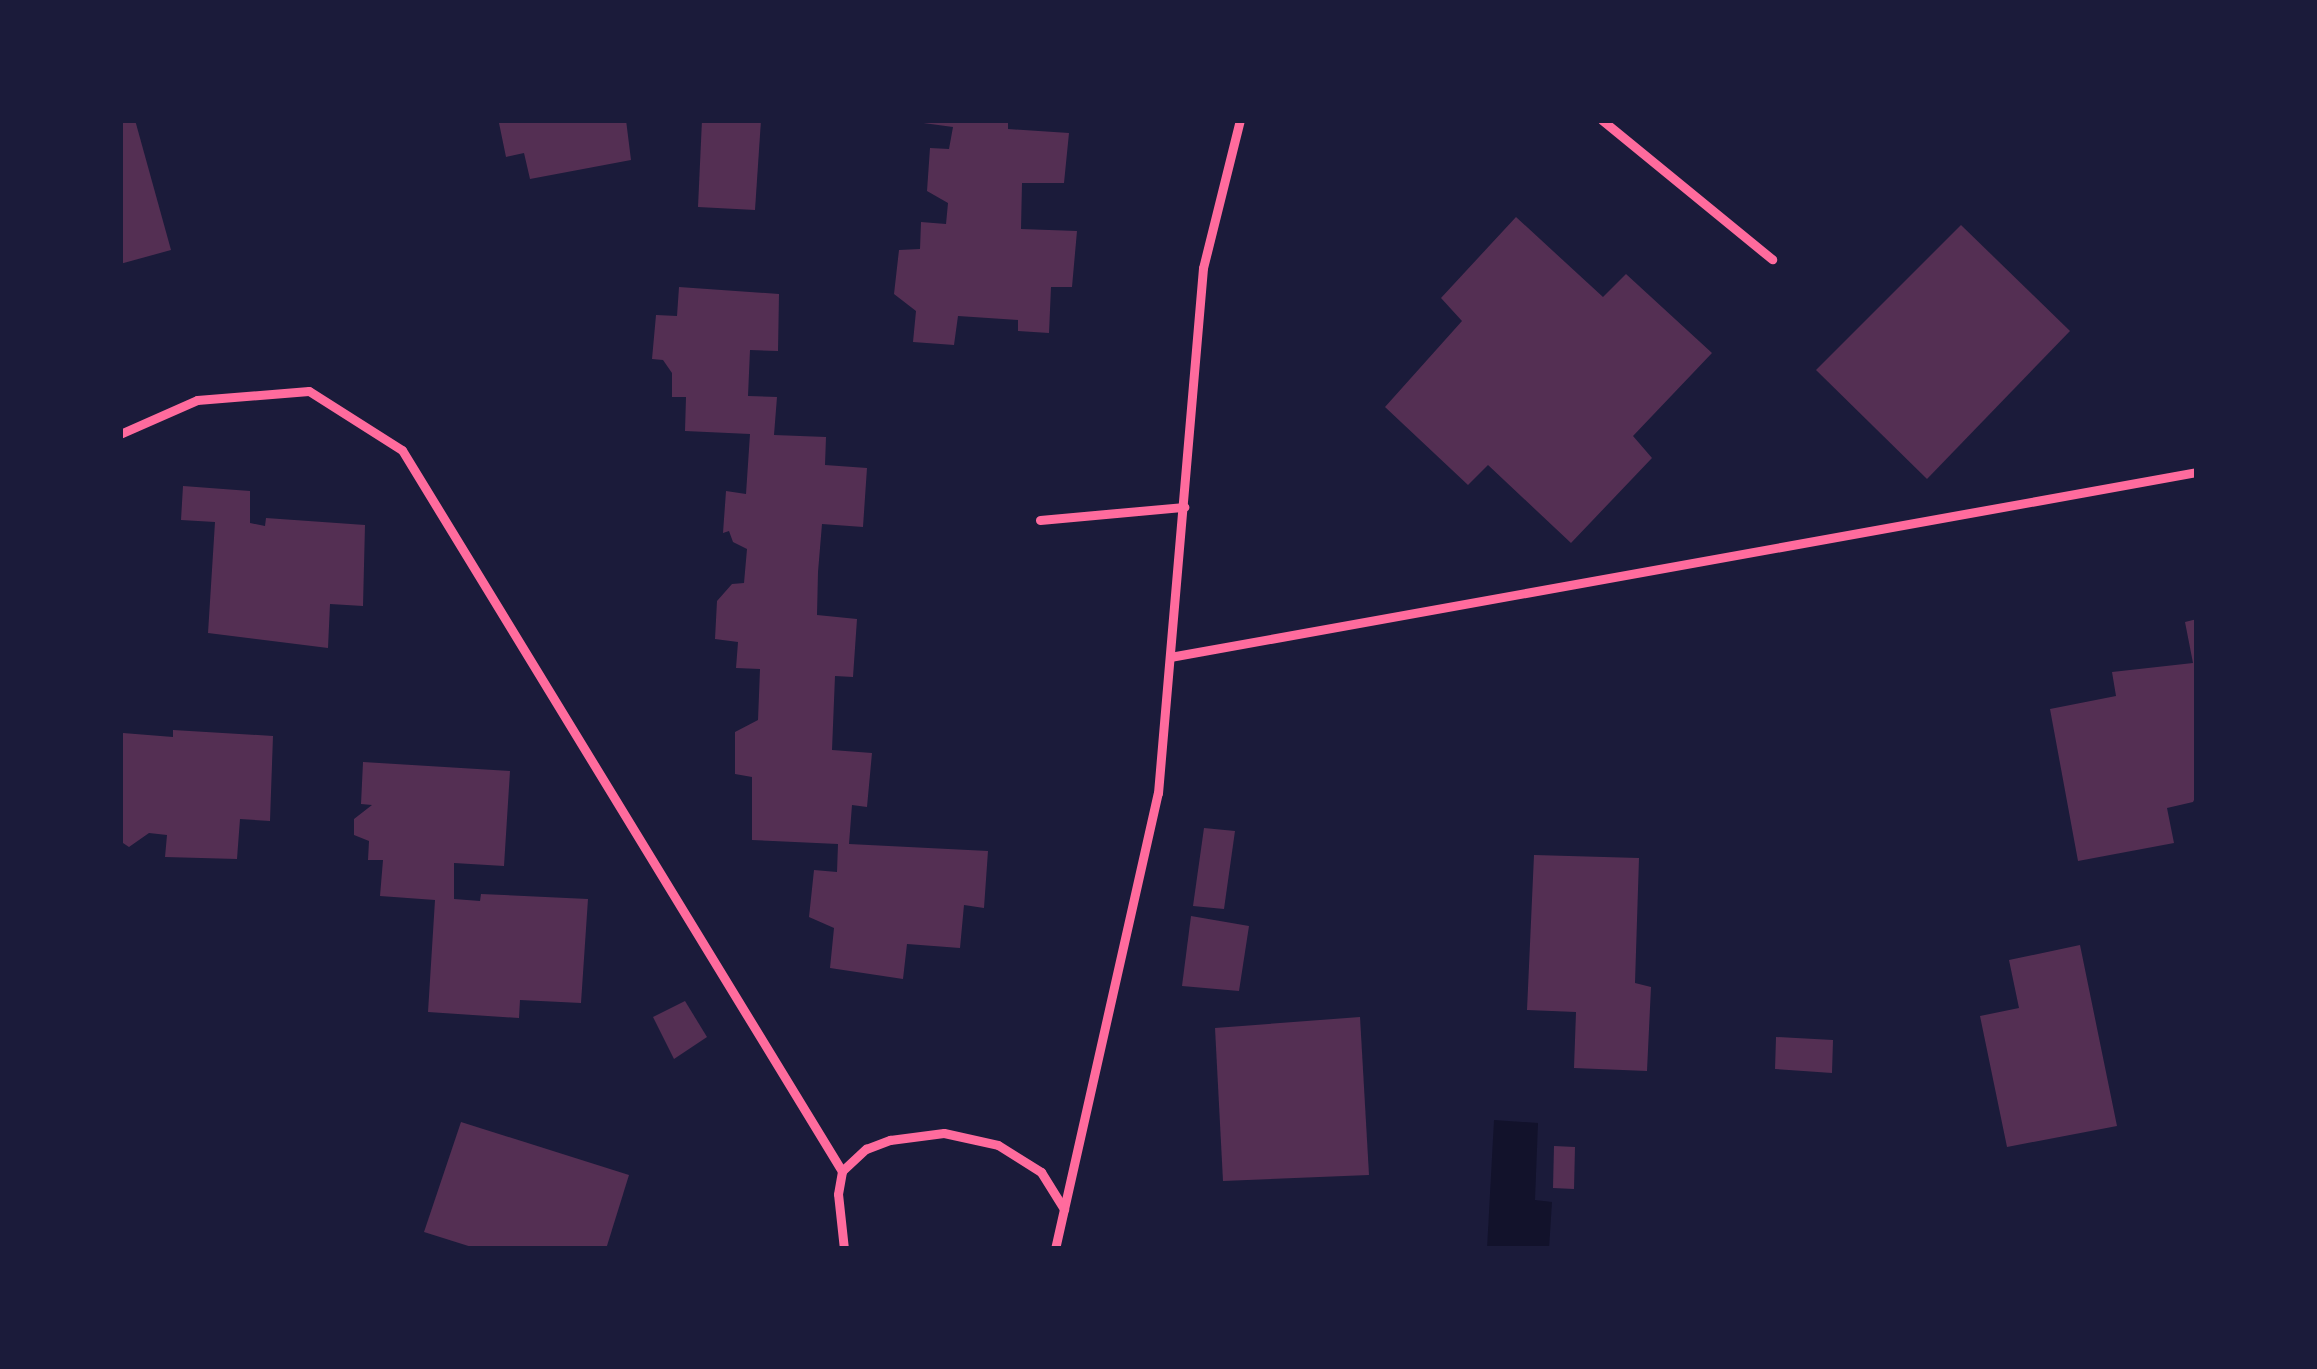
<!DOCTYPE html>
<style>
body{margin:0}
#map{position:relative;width:2317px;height:1369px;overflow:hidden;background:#1b1b3a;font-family:"Noto Serif",serif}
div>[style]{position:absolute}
.water>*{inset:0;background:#12122b}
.building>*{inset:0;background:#542f53}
.service>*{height:9px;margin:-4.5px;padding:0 4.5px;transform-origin:4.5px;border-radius:4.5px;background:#ff6b9d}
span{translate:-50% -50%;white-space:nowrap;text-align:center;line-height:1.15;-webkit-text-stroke:12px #1b1b3a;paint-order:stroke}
.frame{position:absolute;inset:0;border:123px solid #1b1b3a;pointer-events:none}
</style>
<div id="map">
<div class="water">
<i style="clip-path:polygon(1494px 1120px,1538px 1123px,1535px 1200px,1552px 1202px,1549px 1249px,1487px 1249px)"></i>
</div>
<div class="building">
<i style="clip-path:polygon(120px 120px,135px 120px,171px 250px,120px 264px)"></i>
<i style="clip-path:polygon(503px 120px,626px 120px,631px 160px,530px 179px,524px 153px,506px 157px,499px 123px)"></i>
<i style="clip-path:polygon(702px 120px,761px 120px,755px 210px,698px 207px)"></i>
<i style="clip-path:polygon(901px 120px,1008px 120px,1008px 129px,1069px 133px,1064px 183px,1022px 183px,1021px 229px,1077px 231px,1072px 287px,1051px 287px,1049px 333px,1018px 331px,1018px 320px,958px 316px,954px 345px,913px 342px,916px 311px,894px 294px,899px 250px,920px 249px,921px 222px,946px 224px,948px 203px,927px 191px,930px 148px,949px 149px,953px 127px)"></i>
<i style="clip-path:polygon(1516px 217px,1603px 297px,1626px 274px,1712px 353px,1633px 436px,1652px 458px,1571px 543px,1488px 465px,1468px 485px,1385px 407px,1462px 321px,1441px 298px)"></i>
<i style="clip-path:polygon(1961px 225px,2070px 331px,1927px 479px,1816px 370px)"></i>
<i style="clip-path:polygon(679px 287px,779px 294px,778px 351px,750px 350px,748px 396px,777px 397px,774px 435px,826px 437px,825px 465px,867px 468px,863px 527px,822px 524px,818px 572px,817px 615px,857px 619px,853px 677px,835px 676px,832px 750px,872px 753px,867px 807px,852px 805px,849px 844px,988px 851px,984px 908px,964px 905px,960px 948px,907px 944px,903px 979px,830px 968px,834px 928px,809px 917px,814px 870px,837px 872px,838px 844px,752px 840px,752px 777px,735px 774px,735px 732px,758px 720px,760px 669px,736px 668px,738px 642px,715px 639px,717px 601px,732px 584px,744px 583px,747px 549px,733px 542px,729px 531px,723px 533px,726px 491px,746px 494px,750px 434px,685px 431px,686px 397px,672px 397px,672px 373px,663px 360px,652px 359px,656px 315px,677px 316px)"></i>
<i style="clip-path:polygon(183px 486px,250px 491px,250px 523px,265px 526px,266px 518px,365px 525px,363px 606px,330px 604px,328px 648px,208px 633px,215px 522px,181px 520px)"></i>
<i style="clip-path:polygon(2197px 619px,2197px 794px,2193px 802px,2167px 808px,2174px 843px,2078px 861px,2050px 709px,2116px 696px,2112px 672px,2193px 663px,2185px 622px)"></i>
<i style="clip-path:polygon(173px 730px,273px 736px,270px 821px,240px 819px,237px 859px,165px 857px,167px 835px,149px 833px,129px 847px,120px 841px,123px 733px,173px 737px)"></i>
<i style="clip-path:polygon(363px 762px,510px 771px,504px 866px,454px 863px,454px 899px,480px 901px,481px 894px,588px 899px,581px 1003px,520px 1000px,519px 1018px,428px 1012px,435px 900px,380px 896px,383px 860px,368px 860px,369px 841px,354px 835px,354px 819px,372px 805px,361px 804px)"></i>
<i style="clip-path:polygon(1204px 828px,1235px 831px,1224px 909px,1193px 906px)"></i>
<i style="clip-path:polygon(1534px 855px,1639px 858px,1635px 983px,1651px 987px,1647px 1071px,1574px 1068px,1576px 1012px,1527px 1010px)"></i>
<i style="clip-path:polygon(1191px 916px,1249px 926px,1239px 991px,1182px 986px)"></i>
<i style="clip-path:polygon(2080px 945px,2117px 1126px,2007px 1147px,1980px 1016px,2019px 1008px,2009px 960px)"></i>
<i style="clip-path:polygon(685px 1001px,707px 1037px,674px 1059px,653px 1017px)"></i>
<i style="clip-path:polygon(1360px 1017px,1369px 1175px,1223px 1181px,1215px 1028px)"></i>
<i style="clip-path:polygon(1776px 1037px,1833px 1040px,1832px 1073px,1775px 1069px)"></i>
<i style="clip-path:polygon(461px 1122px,629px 1175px,606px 1249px,478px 1249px,424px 1232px)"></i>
<i style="clip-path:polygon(1554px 1146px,1575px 1147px,1574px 1189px,1553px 1188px)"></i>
</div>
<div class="service">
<i style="left:1602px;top:120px;width:220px;rotate:39.3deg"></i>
<i style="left:120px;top:434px;width:84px;rotate:-23.8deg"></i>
<i style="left:197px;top:400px;width:112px;rotate:-4.6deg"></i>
<i style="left:309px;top:391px;width:110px;rotate:32.4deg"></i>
<i style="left:402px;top:450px;width:845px;rotate:58.61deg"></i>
<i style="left:1040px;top:520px;width:145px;rotate:-5.2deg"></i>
<i style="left:1170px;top:657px;width:1044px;rotate:-10.21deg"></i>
<i style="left:844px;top:1249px;width:55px;rotate:-96.2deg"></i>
<i style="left:838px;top:1194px;width:23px;rotate:-80deg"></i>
<i style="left:842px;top:1171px;width:33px;rotate:-43deg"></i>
<i style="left:866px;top:1149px;width:26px;rotate:-21deg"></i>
<i style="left:890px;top:1140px;width:54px;rotate:-7.4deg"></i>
<i style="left:944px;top:1133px;width:55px;rotate:12.5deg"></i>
<i style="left:998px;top:1145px;width:51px;rotate:32.1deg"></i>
<i style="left:1041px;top:1172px;width:44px;rotate:58.1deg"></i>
<i style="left:1055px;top:1249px;width:467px;rotate:-77.3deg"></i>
<i style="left:1158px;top:793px;width:527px;rotate:-85.1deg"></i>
<i style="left:1203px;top:268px;width:153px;rotate:-76deg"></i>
</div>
<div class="frame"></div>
</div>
